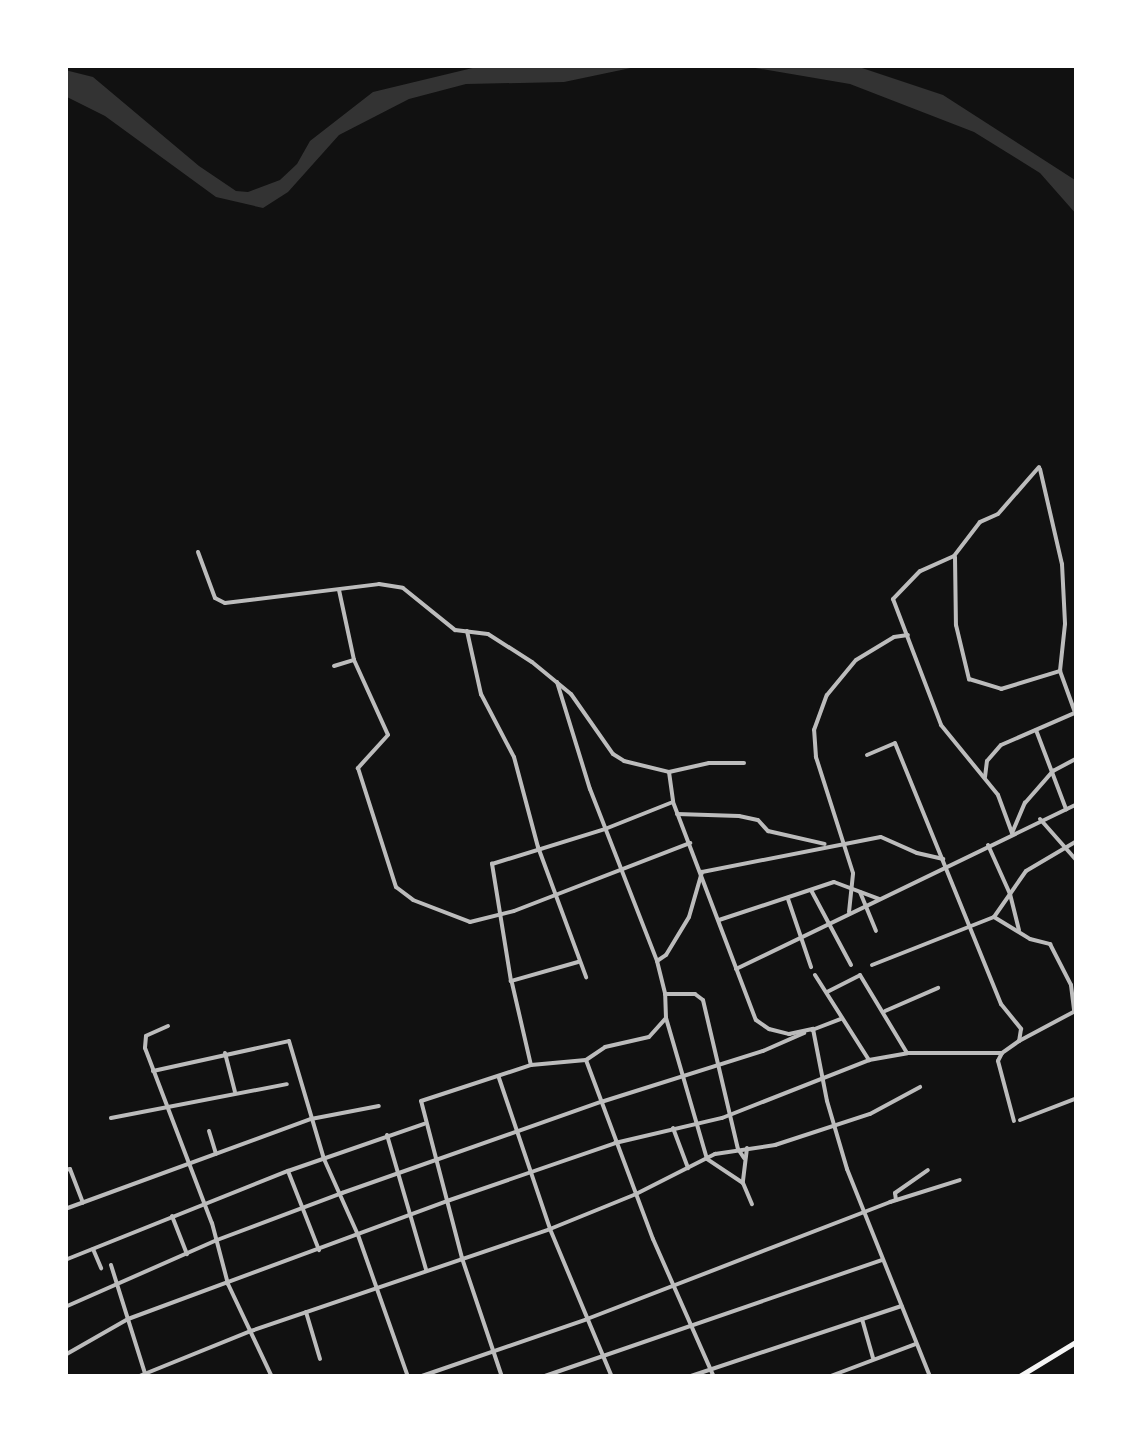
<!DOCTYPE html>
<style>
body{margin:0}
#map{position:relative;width:1142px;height:1442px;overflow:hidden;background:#111;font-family:"Archivo Narrow",sans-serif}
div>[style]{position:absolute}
.water>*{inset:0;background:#333}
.minor>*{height:4px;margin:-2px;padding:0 2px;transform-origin:2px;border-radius:2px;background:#bcbcbc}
.primary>*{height:5px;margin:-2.5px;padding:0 2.5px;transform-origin:2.5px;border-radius:2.5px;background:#f5f5f5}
span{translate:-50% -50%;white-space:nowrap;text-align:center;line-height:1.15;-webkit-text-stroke:10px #fff;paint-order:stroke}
.frame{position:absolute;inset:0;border:68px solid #fff;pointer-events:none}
</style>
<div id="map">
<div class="water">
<i style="clip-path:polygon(485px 65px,645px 65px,564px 82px,466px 84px,409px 99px,339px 135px,288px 192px,263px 208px,216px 197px,105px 116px,65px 96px,65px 70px,93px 77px,199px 166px,236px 191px,248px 192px,280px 180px,297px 164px,310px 141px,373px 92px)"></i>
<i style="clip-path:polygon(738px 65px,853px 65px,943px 95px,1075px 180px,1077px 215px,1040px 173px,974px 132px,850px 84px)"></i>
</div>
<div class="minor">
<i style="left:1039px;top:467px;width:62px;rotate:131.1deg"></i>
<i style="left:998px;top:514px;width:20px;rotate:156deg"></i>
<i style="left:980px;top:522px;width:43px;rotate:127.4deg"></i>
<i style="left:954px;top:556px;width:37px;rotate:156deg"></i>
<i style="left:920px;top:571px;width:39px;rotate:134deg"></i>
<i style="left:893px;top:599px;width:135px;rotate:69.1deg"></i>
<i style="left:941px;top:725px;width:90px;rotate:50.8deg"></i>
<i style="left:998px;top:795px;width:40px;rotate:69.8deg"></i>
<i style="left:1012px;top:833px;width:33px;rotate:-67deg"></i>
<i style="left:1025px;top:803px;width:43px;rotate:-48.8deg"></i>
<i style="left:1053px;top:771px;width:27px;rotate:-28deg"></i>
<i style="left:1040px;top:469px;width:98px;rotate:77deg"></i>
<i style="left:1062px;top:564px;width:60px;rotate:87.1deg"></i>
<i style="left:1065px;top:624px;width:47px;rotate:96.1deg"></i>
<i style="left:1060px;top:671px;width:50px;rotate:70.1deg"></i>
<i style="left:198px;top:552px;width:49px;rotate:69.7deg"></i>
<i style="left:215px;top:598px;width:11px;rotate:27deg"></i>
<i style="left:225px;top:603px;width:155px;rotate:-7deg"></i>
<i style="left:379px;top:584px;width:24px;rotate:9deg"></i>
<i style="left:403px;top:588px;width:67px;rotate:38.9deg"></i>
<i style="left:455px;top:630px;width:33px;rotate:7deg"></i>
<i style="left:488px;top:634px;width:52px;rotate:32.5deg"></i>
<i style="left:532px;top:662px;width:50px;rotate:39.4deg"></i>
<i style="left:571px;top:694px;width:73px;rotate:55deg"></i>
<i style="left:613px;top:754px;width:13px;rotate:32deg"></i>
<i style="left:624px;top:761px;width:46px;rotate:13.7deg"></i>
<i style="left:669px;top:772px;width:30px;rotate:82deg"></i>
<i style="left:673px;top:802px;width:233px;rotate:69.2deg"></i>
<i style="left:756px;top:1020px;width:16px;rotate:35deg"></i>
<i style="left:769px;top:1029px;width:21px;rotate:14deg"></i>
<i style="left:789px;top:1034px;width:25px;rotate:-12deg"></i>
<i style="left:813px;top:1029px;width:73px;rotate:79deg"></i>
<i style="left:827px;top:1101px;width:71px;rotate:73.6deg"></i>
<i style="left:847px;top:1169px;width:224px;rotate:68.2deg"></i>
<i style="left:955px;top:557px;width:68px;rotate:89.2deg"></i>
<i style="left:956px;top:625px;width:56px;rotate:76.5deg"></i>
<i style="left:969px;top:679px;width:34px;rotate:17deg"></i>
<i style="left:1001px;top:689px;width:62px;rotate:-17deg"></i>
<i style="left:339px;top:590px;width:72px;rotate:77.9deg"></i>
<i style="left:354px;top:660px;width:82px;rotate:65.6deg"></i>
<i style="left:388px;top:735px;width:45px;rotate:132.3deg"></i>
<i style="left:358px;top:768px;width:125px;rotate:72.3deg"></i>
<i style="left:396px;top:887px;width:21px;rotate:37deg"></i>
<i style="left:413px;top:900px;width:61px;rotate:21.1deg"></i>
<i style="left:470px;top:922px;width:45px;rotate:-14deg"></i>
<i style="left:514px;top:911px;width:189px;rotate:-21.1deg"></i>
<i style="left:467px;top:631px;width:65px;rotate:77.5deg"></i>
<i style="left:481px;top:694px;width:71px;rotate:62.4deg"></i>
<i style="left:514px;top:757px;width:93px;rotate:75.1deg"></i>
<i style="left:538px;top:847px;width:139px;rotate:69.7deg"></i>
<i style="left:334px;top:666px;width:21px;rotate:-17deg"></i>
<i style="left:557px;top:682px;width:112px;rotate:72.9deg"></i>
<i style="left:590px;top:789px;width:185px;rotate:68.7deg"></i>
<i style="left:657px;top:961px;width:34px;rotate:76deg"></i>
<i style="left:1036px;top:730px;width:85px;rotate:69.2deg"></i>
<i style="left:867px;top:755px;width:30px;rotate:-23deg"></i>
<i style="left:895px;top:743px;width:282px;rotate:67.9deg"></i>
<i style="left:1001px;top:1004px;width:32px;rotate:51deg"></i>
<i style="left:1021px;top:1029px;width:12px;rotate:99deg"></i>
<i style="left:1019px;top:1041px;width:21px;rotate:145deg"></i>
<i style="left:1002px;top:1053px;width:9px;rotate:117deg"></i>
<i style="left:998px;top:1061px;width:62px;rotate:75.1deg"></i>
<i style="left:669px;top:772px;width:41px;rotate:-12.7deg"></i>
<i style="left:709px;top:763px;width:35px"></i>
<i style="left:985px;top:777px;width:16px;rotate:-83deg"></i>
<i style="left:987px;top:761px;width:21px;rotate:-49deg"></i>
<i style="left:1001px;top:745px;width:83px;rotate:-23.5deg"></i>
<i style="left:677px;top:814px;width:62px;rotate:1.8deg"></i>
<i style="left:739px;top:816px;width:19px;rotate:12deg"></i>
<i style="left:758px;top:820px;width:15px;rotate:48deg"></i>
<i style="left:768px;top:831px;width:58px;rotate:12.8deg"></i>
<i style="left:1040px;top:819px;width:56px;rotate:48.6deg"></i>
<i style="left:988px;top:845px;width:54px;rotate:65.8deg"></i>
<i style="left:1010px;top:894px;width:37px;rotate:76deg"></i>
<i style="left:811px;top:890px;width:85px;rotate:61.9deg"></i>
<i style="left:860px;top:892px;width:42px;rotate:67.7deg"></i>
<i style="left:788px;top:899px;width:72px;rotate:71.3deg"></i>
<i style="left:849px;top:912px;width:39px;rotate:-84deg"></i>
<i style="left:853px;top:873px;width:122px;rotate:-107.7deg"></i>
<i style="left:816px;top:757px;width:27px;rotate:-94deg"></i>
<i style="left:814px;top:730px;width:37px;rotate:-70deg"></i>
<i style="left:827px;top:695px;width:45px;rotate:-50.4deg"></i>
<i style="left:856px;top:660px;width:44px;rotate:-31.2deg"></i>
<i style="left:894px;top:637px;width:14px;rotate:-8deg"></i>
<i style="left:994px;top:917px;width:42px;rotate:31.4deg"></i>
<i style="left:1030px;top:939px;width:21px;rotate:14deg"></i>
<i style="left:1050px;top:944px;width:46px;rotate:62.9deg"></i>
<i style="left:1071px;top:985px;width:26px;rotate:83deg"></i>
<i style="left:719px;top:920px;width:121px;rotate:-18.3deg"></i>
<i style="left:834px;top:882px;width:48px;rotate:20.7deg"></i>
<i style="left:657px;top:961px;width:11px;rotate:-34deg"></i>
<i style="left:666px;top:955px;width:44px;rotate:-58.8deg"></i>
<i style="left:689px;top:917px;width:47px;rotate:-73.9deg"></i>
<i style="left:702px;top:872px;width:182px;rotate:-11.1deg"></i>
<i style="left:881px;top:837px;width:39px;rotate:24deg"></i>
<i style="left:917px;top:853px;width:27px;rotate:13deg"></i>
<i style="left:578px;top:962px;width:70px;rotate:164.2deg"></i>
<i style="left:511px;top:981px;width:119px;rotate:-99.2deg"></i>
<i style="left:492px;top:864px;width:118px;rotate:-17.2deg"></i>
<i style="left:605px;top:829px;width:73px;rotate:-21.7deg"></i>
<i style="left:872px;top:965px;width:131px;rotate:-21.5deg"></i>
<i style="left:994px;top:917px;width:56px;rotate:-55.2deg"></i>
<i style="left:1026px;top:871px;width:59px;rotate:-30.5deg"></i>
<i style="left:736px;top:969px;width:379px;rotate:-25.8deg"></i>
<i style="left:815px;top:975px;width:101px;rotate:57.6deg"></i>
<i style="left:512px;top:983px;width:84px;rotate:77deg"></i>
<i style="left:827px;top:992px;width:37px;rotate:-27deg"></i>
<i style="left:860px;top:975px;width:91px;rotate:58.9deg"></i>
<i style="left:885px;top:1011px;width:58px;rotate:-23.5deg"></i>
<i style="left:168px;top:1026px;width:24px;rotate:156deg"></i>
<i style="left:146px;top:1036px;width:12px;rotate:95deg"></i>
<i style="left:145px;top:1048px;width:187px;rotate:69.1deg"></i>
<i style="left:212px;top:1223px;width:63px;rotate:75.3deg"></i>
<i style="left:228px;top:1284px;width:103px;rotate:64.7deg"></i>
<i style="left:812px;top:1030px;width:31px;rotate:-21deg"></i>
<i style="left:1019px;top:1041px;width:66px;rotate:-28.1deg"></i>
<i style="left:225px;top:1053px;width:40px;rotate:75.6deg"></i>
<i style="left:586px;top:1060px;width:191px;rotate:69.5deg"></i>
<i style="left:653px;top:1239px;width:151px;rotate:66.2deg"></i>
<i style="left:153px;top:1071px;width:139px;rotate:-12.4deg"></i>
<i style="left:289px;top:1041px;width:123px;rotate:73.5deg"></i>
<i style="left:324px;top:1159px;width:83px;rotate:65.9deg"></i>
<i style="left:358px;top:1235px;width:151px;rotate:70.6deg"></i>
<i style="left:499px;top:1078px;width:159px;rotate:71.3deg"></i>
<i style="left:550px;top:1229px;width:160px;rotate:67.3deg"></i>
<i style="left:111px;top:1118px;width:179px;rotate:-10.9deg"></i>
<i style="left:1020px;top:1120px;width:61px;rotate:-21.1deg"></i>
<i style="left:673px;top:1128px;width:43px;rotate:69.4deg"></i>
<i style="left:209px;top:1131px;width:24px;rotate:73deg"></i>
<i style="left:387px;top:1135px;width:140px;rotate:73.8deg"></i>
<i style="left:747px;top:1148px;width:35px;rotate:97deg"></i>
<i style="left:743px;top:1183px;width:23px;rotate:67deg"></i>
<i style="left:65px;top:1170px;width:5px;rotate:-11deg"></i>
<i style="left:70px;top:1169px;width:36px;rotate:69deg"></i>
<i style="left:288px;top:1171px;width:85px;rotate:68.6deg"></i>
<i style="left:743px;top:1183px;width:43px;rotate:-146.3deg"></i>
<i style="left:707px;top:1159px;width:147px;rotate:-106.2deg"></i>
<i style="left:666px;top:1018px;width:24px;rotate:-92deg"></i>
<i style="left:665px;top:994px;width:30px"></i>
<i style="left:695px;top:994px;width:10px;rotate:37deg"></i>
<i style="left:703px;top:1000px;width:153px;rotate:76.8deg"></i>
<i style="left:738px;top:1149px;width:11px;rotate:56deg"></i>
<i style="left:896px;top:1200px;width:7px;rotate:-98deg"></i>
<i style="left:895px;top:1193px;width:40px;rotate:-34.9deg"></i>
<i style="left:65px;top:1209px;width:262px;rotate:-20.1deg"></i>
<i style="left:311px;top:1119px;width:69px;rotate:-10.8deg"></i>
<i style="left:172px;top:1216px;width:41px;rotate:68.5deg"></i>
<i style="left:93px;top:1249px;width:21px;rotate:67deg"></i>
<i style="left:65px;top:1260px;width:240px;rotate:-21.8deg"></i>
<i style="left:288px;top:1171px;width:144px;rotate:-19.1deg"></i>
<i style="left:111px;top:1265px;width:117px;rotate:72.6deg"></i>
<i style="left:65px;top:1307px;width:166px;rotate:-23.8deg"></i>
<i style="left:217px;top:1240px;width:134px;rotate:-20.6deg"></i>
<i style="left:342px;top:1193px;width:275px;rotate:-19.4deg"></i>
<i style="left:601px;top:1102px;width:170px;rotate:-17.5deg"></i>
<i style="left:763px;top:1051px;width:45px;rotate:-23.7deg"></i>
<i style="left:306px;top:1312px;width:49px;rotate:73.4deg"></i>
<i style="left:862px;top:1319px;width:41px;rotate:74.2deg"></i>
<i style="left:65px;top:1355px;width:73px;rotate:-29.7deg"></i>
<i style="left:128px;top:1319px;width:340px;rotate:-20.3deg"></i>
<i style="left:447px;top:1201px;width:178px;rotate:-19deg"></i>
<i style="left:615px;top:1143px;width:110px;rotate:-13.2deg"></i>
<i style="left:722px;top:1118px;width:158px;rotate:-21.5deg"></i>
<i style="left:869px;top:1060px;width:39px;rotate:-10deg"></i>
<i style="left:907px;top:1053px;width:95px"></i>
<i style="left:137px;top:1377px;width:123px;rotate:-22deg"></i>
<i style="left:251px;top:1331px;width:316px;rotate:-18.8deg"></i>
<i style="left:550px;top:1229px;width:93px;rotate:-22.1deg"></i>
<i style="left:636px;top:1194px;width:89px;rotate:-26.9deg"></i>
<i style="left:715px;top:1154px;width:61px;rotate:-8.5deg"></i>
<i style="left:775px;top:1145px;width:100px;rotate:-18.1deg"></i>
<i style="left:870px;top:1114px;width:57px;rotate:-28.4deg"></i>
<i style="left:419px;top:1377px;width:178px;rotate:-19deg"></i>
<i style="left:587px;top:1319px;width:325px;rotate:-21.1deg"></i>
<i style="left:890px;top:1202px;width:73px;rotate:-17.4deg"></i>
<i style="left:502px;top:1377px;width:126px;rotate:-108.6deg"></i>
<i style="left:462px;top:1258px;width:162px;rotate:-104.6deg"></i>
<i style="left:421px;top:1101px;width:116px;rotate:-18.1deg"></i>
<i style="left:531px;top:1065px;width:55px;rotate:-5.2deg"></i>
<i style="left:586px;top:1060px;width:23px;rotate:-34deg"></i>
<i style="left:605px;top:1047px;width:45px;rotate:-12.8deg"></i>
<i style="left:649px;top:1037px;width:25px;rotate:-48deg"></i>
<i style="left:542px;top:1377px;width:360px;rotate:-19deg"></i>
<i style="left:688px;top:1377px;width:225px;rotate:-18.4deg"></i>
<i style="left:828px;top:1377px;width:94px;rotate:-20.6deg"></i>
</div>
<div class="primary">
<i style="left:1018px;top:1377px;width:69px;rotate:-31.4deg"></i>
</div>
<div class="frame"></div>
</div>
